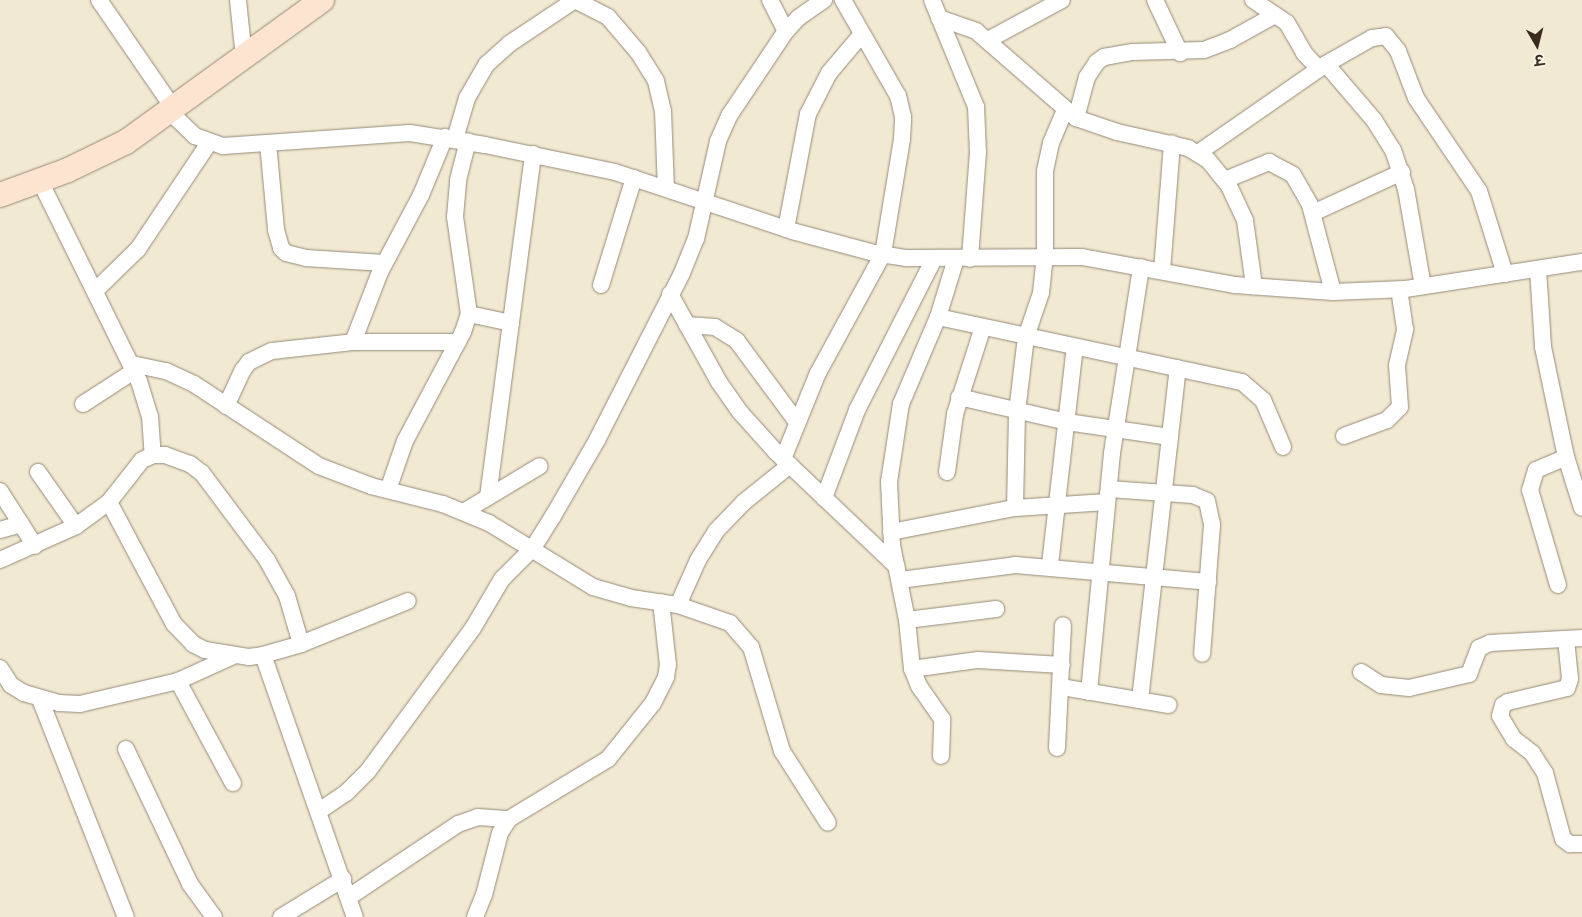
<!DOCTYPE html>
<meta charset="utf-8">
<style>
body{margin:0}
#map{position:relative;width:1582px;height:917px;overflow:hidden;background:#f1e9d2;font-family:Delius,"Playpen Sans Deva",sans-serif}
div>[style]{position:absolute}
.roads{filter:drop-shadow(0 0 1px #968a78) drop-shadow(0 0 1px #968a78)}
.minor>*{height:16px;margin:-8px;padding:0 8px;transform-origin:8px;border-radius:8px;background:#fff}
.secondary>*{height:24px;margin:-12px;padding:0 12px;transform-origin:12px;border-radius:12px;background:#fde4d0}
span{translate:-50% -50%;white-space:nowrap;text-align:center;line-height:1.15;-webkit-text-stroke:4px #f7f3e8;paint-order:stroke}
.north{position:absolute;left:1512px;top:20px;width:50px;height:50px;-webkit-text-stroke:4px #f7f3e8;paint-order:stroke;rotate:172deg;font-size:14px;font-weight:700;line-height:20px;text-align:center;color:#3b2a1e}
.north::after{content:'';display:block;margin:auto;width:18px;height:22px;background:#3b2a1e;clip-path:polygon(50% 0,100% 100%,50% 72%,0 100%)}
</style>
<div id="map">
<div class="roads">
<div class="minor">
<i style="left:99px;top:0;width:132px;rotate:55.5deg"></i>
<i style="left:238px;top:0;width:58px;rotate:84.1deg"></i>
<i style="left:575px;top:0;width:37px;rotate:27deg"></i>
<i style="left:608px;top:17px;width:46px;rotate:49.4deg"></i>
<i style="left:638px;top:52px;width:34px;rotate:58deg"></i>
<i style="left:656px;top:81px;width:31px;rotate:77deg"></i>
<i style="left:663px;top:111px;width:77px;rotate:87.8deg"></i>
<i style="left:770px;top:0;width:35px;rotate:63deg"></i>
<i style="left:932px;top:0;width:116px;rotate:67.6deg"></i>
<i style="left:976px;top:107px;width:45px;rotate:87.5deg"></i>
<i style="left:978px;top:152px;width:107px;rotate:94.3deg"></i>
<i style="left:1155px;top:0;width:59px;rotate:64.7deg"></i>
<i style="left:1253px;top:0;width:41px;rotate:34.1deg"></i>
<i style="left:1287px;top:23px;width:34px;rotate:60deg"></i>
<i style="left:1304px;top:53px;width:22px;rotate:47deg"></i>
<i style="left:939px;top:18px;width:39px;rotate:19deg"></i>
<i style="left:976px;top:31px;width:133px;rotate:41deg"></i>
<i style="left:1076px;top:118px;width:43px;rotate:18.9deg"></i>
<i style="left:1117px;top:132px;width:73px;rotate:12.7deg"></i>
<i style="left:1188px;top:148px;width:23px;rotate:31deg"></i>
<i style="left:1208px;top:160px;width:33px;rotate:51deg"></i>
<i style="left:1229px;top:186px;width:38px;rotate:65deg"></i>
<i style="left:1245px;top:220px;width:67px;rotate:82.2deg"></i>
<i style="left:988px;top:40px;width:84px;rotate:-28.4deg"></i>
<i style="left:1326px;top:64px;width:74px;rotate:49.4deg"></i>
<i style="left:1374px;top:120px;width:36px;rotate:58deg"></i>
<i style="left:1393px;top:150px;width:41px;rotate:71.6deg"></i>
<i style="left:1406px;top:189px;width:98px;rotate:80.1deg"></i>
<i style="left:170px;top:112px;width:35px;rotate:44deg"></i>
<i style="left:195px;top:136px;width:30px;rotate:20deg"></i>
<i style="left:223px;top:146px;width:187px;rotate:-4deg"></i>
<i style="left:410px;top:133px;width:76px;rotate:9.1deg"></i>
<i style="left:485px;top:145px;width:133px;rotate:11.7deg"></i>
<i style="left:615px;top:172px;width:187px;rotate:18.4deg"></i>
<i style="left:792px;top:231px;width:85px;rotate:15deg"></i>
<i style="left:874px;top:253px;width:33px;rotate:9deg"></i>
<i style="left:907px;top:258px;width:175px;rotate:-0.3deg"></i>
<i style="left:1082px;top:257px;width:156px;rotate:10.4deg"></i>
<i style="left:1235px;top:285px;width:98px;rotate:4.1deg"></i>
<i style="left:1333px;top:292px;width:72px;rotate:-2.4deg"></i>
<i style="left:1405px;top:289px;width:179px;rotate:-8.7deg"></i>
<i style="left:1076px;top:118px;width:42px;rotate:-75deg"></i>
<i style="left:1087px;top:77px;width:18px;rotate:-56deg"></i>
<i style="left:1097px;top:62px;width:9px;rotate:-36deg"></i>
<i style="left:1104px;top:57px;width:29px;rotate:-10deg"></i>
<i style="left:1133px;top:52px;width:71px;rotate:-1.6deg"></i>
<i style="left:1204px;top:50px;width:28px;rotate:-21deg"></i>
<i style="left:1230px;top:40px;width:51px;rotate:-29.1deg"></i>
<i style="left:455px;top:139px;width:43px;rotate:-73.7deg"></i>
<i style="left:467px;top:98px;width:39px;rotate:-60deg"></i>
<i style="left:487px;top:64px;width:30px;rotate:-42deg"></i>
<i style="left:509px;top:44px;width:79px;rotate:-33.7deg"></i>
<i style="left:268px;top:143px;width:87px;rotate:84.7deg"></i>
<i style="left:276px;top:230px;width:19px;rotate:74deg"></i>
<i style="left:281px;top:248px;width:7px;rotate:45deg"></i>
<i style="left:286px;top:253px;width:21px;rotate:14deg"></i>
<i style="left:306px;top:258px;width:78px;rotate:3.7deg"></i>
<i style="left:1198px;top:153px;width:156px;rotate:-34.8deg"></i>
<i style="left:1326px;top:64px;width:53px;rotate:-29.5deg"></i>
<i style="left:1372px;top:38px;width:14px;rotate:-8deg"></i>
<i style="left:1386px;top:36px;width:19px;rotate:51deg"></i>
<i style="left:1398px;top:51px;width:50px;rotate:69deg"></i>
<i style="left:1416px;top:98px;width:112px;rotate:55.9deg"></i>
<i style="left:1479px;top:191px;width:87px;rotate:72.6deg"></i>
<i style="left:1225px;top:180px;width:48px;rotate:-22.2deg"></i>
<i style="left:1269px;top:162px;width:27px;rotate:28deg"></i>
<i style="left:1293px;top:175px;width:34px;rotate:60deg"></i>
<i style="left:1310px;top:205px;width:90px;rotate:75.2deg"></i>
<i style="left:40px;top:181px;width:223px;rotate:63.7deg"></i>
<i style="left:139px;top:381px;width:37px;rotate:73deg"></i>
<i style="left:150px;top:416px;width:39px;rotate:86deg"></i>
<i style="left:1313px;top:213px;width:98px;rotate:-24.7deg"></i>
<i style="left:786px;top:229px;width:117px;rotate:-79.2deg"></i>
<i style="left:808px;top:114px;width:46px;rotate:-62.9deg"></i>
<i style="left:829px;top:73px;width:51px;rotate:-49.8deg"></i>
<i style="left:1538px;top:269px;width:78px;rotate:86.3deg"></i>
<i style="left:1543px;top:347px;width:112px;rotate:78.2deg"></i>
<i style="left:1566px;top:457px;width:53px;rotate:72.6deg"></i>
<i style="left:1162px;top:271px;width:128px;rotate:-85.5deg"></i>
<i style="left:601px;top:285px;width:112px;rotate:-72.9deg"></i>
<i style="left:96px;top:290px;width:59px;rotate:-44.3deg"></i>
<i style="left:138px;top:249px;width:128px;rotate:-56.2deg"></i>
<i style="left:670px;top:294px;width:101px;rotate:60.9deg"></i>
<i style="left:719px;top:382px;width:37px;rotate:55deg"></i>
<i style="left:740px;top:412px;width:54px;rotate:48deg"></i>
<i style="left:776px;top:452px;width:166px;rotate:43.5deg"></i>
<i style="left:469px;top:314px;width:43px;rotate:12.1deg"></i>
<i style="left:938px;top:317px;width:311px;rotate:12.1deg"></i>
<i style="left:1242px;top:382px;width:28px;rotate:41deg"></i>
<i style="left:1263px;top:400px;width:51px;rotate:66.9deg"></i>
<i style="left:687px;top:325px;width:28px;rotate:4deg"></i>
<i style="left:715px;top:327px;width:26px;rotate:32deg"></i>
<i style="left:737px;top:341px;width:101px;rotate:53.5deg"></i>
<i style="left:353px;top:342px;width:75px;rotate:-68.9deg"></i>
<i style="left:380px;top:272px;width:87px;rotate:-62deg"></i>
<i style="left:421px;top:195px;width:63px;rotate:-67.5deg"></i>
<i style="left:132px;top:364px;width:35px;rotate:12deg"></i>
<i style="left:166px;top:371px;width:31px;rotate:25deg"></i>
<i style="left:194px;top:384px;width:149px;rotate:33.3deg"></i>
<i style="left:319px;top:466px;width:56px;rotate:21deg"></i>
<i style="left:371px;top:486px;width:74px;rotate:14deg"></i>
<i style="left:443px;top:504px;width:50px;rotate:22.4deg"></i>
<i style="left:489px;top:523px;width:122px;rotate:31.6deg"></i>
<i style="left:593px;top:587px;width:40px;rotate:16deg"></i>
<i style="left:631px;top:598px;width:48px;rotate:8.5deg"></i>
<i style="left:678px;top:605px;width:55px;rotate:19.1deg"></i>
<i style="left:730px;top:623px;width:32px;rotate:49deg"></i>
<i style="left:751px;top:647px;width:109px;rotate:73.4deg"></i>
<i style="left:782px;top:751px;width:85px;rotate:57.4deg"></i>
<i style="left:959px;top:397px;width:111px;rotate:13deg"></i>
<i style="left:1067px;top:422px;width:104px;rotate:8.3deg"></i>
<i style="left:83px;top:404px;width:61px;rotate:-32.9deg"></i>
<i style="left:226px;top:406px;width:40px;rotate:-65deg"></i>
<i style="left:243px;top:370px;width:10px;rotate:-53deg"></i>
<i style="left:249px;top:362px;width:25px;rotate:-26deg"></i>
<i style="left:272px;top:351px;width:81px;rotate:-6.3deg"></i>
<i style="left:353px;top:342px;width:105px"></i>
<i style="left:1344px;top:436px;width:46px;rotate:-20.4deg"></i>
<i style="left:1387px;top:420px;width:18px;rotate:-45deg"></i>
<i style="left:1400px;top:407px;width:42px;rotate:-94.1deg"></i>
<i style="left:1397px;top:365px;width:37px;rotate:-77deg"></i>
<i style="left:1405px;top:329px;width:40px;rotate:-98.5deg"></i>
<i style="left:783px;top:459px;width:93px;rotate:-67.9deg"></i>
<i style="left:818px;top:373px;width:136px;rotate:-61.4deg"></i>
<i style="left:883px;top:254px;width:117px;rotate:-80.6deg"></i>
<i style="left:902px;top:139px;width:22px;rotate:-87deg"></i>
<i style="left:903px;top:117px;width:22px;rotate:-103deg"></i>
<i style="left:898px;top:96px;width:111px;rotate:-119.8deg"></i>
<i style="left:38px;top:472px;width:66px;rotate:54.9deg"></i>
<i style="left:947px;top:472px;width:59px;rotate:-82.1deg"></i>
<i style="left:955px;top:414px;width:91px;rotate:-72.2deg"></i>
<i style="left:1109px;top:489px;width:84px;rotate:4.1deg"></i>
<i style="left:1193px;top:495px;width:15px;rotate:23deg"></i>
<i style="left:1207px;top:501px;width:25px;rotate:78deg"></i>
<i style="left:1212px;top:525px;width:129px;rotate:94.4deg"></i>
<i style="left:388px;top:490px;width:52px;rotate:-70.9deg"></i>
<i style="left:405px;top:441px;width:123px;rotate:-62deg"></i>
<i style="left:463px;top:332px;width:19px;rotate:-72deg"></i>
<i style="left:469px;top:314px;width:98px;rotate:-98.2deg"></i>
<i style="left:455px;top:217px;width:37px;rotate:-85deg"></i>
<i style="left:458px;top:180px;width:40px;rotate:-75.6deg"></i>
<i style="left:0;top:491px;width:65px;rotate:57.5deg"></i>
<i style="left:488px;top:497px;width:346px;rotate:-82.5deg"></i>
<i style="left:824px;top:498px;width:94px;rotate:-69.4deg"></i>
<i style="left:857px;top:410px;width:169px;rotate:-63deg"></i>
<i style="left:109px;top:502px;width:138px;rotate:62deg"></i>
<i style="left:174px;top:624px;width:28px;rotate:46deg"></i>
<i style="left:193px;top:644px;width:13px;rotate:27deg"></i>
<i style="left:205px;top:650px;width:45px;rotate:9deg"></i>
<i style="left:249px;top:657px;width:14px;rotate:-8deg"></i>
<i style="left:263px;top:655px;width:40px;rotate:-16deg"></i>
<i style="left:301px;top:644px;width:115px;rotate:-21.9deg"></i>
<i style="left:1015px;top:508px;width:96px;rotate:-88.8deg"></i>
<i style="left:1017px;top:412px;width:76px;rotate:-83.2deg"></i>
<i style="left:1026px;top:337px;width:46px;rotate:-71.2deg"></i>
<i style="left:1041px;top:293px;width:38px;rotate:-84deg"></i>
<i style="left:1045px;top:255px;width:84px;rotate:-90deg"></i>
<i style="left:1045px;top:171px;width:29px;rotate:-78deg"></i>
<i style="left:1051px;top:143px;width:36px;rotate:-67deg"></i>
<i style="left:465px;top:511px;width:87px;rotate:-31deg"></i>
<i style="left:0;top:530px;width:22px;rotate:-16deg"></i>
<i style="left:891px;top:532px;width:126px;rotate:-11deg"></i>
<i style="left:1015px;top:508px;width:92px;rotate:-3.7deg"></i>
<i style="left:0;top:560px;width:83px;rotate:-24.1deg"></i>
<i style="left:76px;top:526px;width:41px;rotate:-36deg"></i>
<i style="left:109px;top:502px;width:53px;rotate:-51.8deg"></i>
<i style="left:142px;top:460px;width:12px;rotate:-24deg"></i>
<i style="left:153px;top:455px;width:12px"></i>
<i style="left:165px;top:455px;width:27px;rotate:20deg"></i>
<i style="left:190px;top:464px;width:15px;rotate:37deg"></i>
<i style="left:202px;top:473px;width:109px;rotate:53.2deg"></i>
<i style="left:267px;top:560px;width:41px;rotate:60.9deg"></i>
<i style="left:287px;top:596px;width:50px;rotate:73.7deg"></i>
<i style="left:1050px;top:565px;width:219px;rotate:-83.5deg"></i>
<i style="left:900px;top:580px;width:116px;rotate:-7.4deg"></i>
<i style="left:1015px;top:565px;width:194px;rotate:5deg"></i>
<i style="left:1558px;top:585px;width:99px;rotate:-106.4deg"></i>
<i style="left:1530px;top:490px;width:21px;rotate:-73deg"></i>
<i style="left:1536px;top:470px;width:33px;rotate:-23deg"></i>
<i style="left:678px;top:605px;width:49px;rotate:-66deg"></i>
<i style="left:698px;top:560px;width:34px;rotate:-58deg"></i>
<i style="left:716px;top:531px;width:40px;rotate:-46deg"></i>
<i style="left:744px;top:502px;width:59px;rotate:-38.8deg"></i>
<i style="left:907px;top:620px;width:90px;rotate:-7deg"></i>
<i style="left:1566px;top:639px;width:40px;rotate:84.3deg"></i>
<i style="left:1570px;top:679px;width:9px;rotate:108deg"></i>
<i style="left:1567px;top:688px;width:61px;rotate:166.7deg"></i>
<i style="left:1508px;top:702px;width:6px;rotate:149deg"></i>
<i style="left:1503px;top:705px;width:11px;rotate:105deg"></i>
<i style="left:1500px;top:716px;width:27px;rotate:59deg"></i>
<i style="left:1514px;top:739px;width:23px;rotate:38deg"></i>
<i style="left:1532px;top:753px;width:24px;rotate:57deg"></i>
<i style="left:1545px;top:773px;width:68px;rotate:74.7deg"></i>
<i style="left:1563px;top:839px;width:9px;rotate:36deg"></i>
<i style="left:1570px;top:844px;width:12px"></i>
<i style="left:263px;top:655px;width:278px;rotate:70.7deg"></i>
<i style="left:0;top:668px;width:20px;rotate:57deg"></i>
<i style="left:11px;top:685px;width:15px;rotate:32deg"></i>
<i style="left:24px;top:693px;width:36px;rotate:16deg"></i>
<i style="left:59px;top:703px;width:21px;rotate:3deg"></i>
<i style="left:80px;top:704px;width:101px;rotate:-13.2deg"></i>
<i style="left:178px;top:681px;width:60px;rotate:-24.4deg"></i>
<i style="left:912px;top:669px;width:67px;rotate:-7.8deg"></i>
<i style="left:978px;top:660px;width:84px;rotate:3.4deg"></i>
<i style="left:1361px;top:672px;width:24px;rotate:33deg"></i>
<i style="left:1381px;top:685px;width:28px;rotate:6deg"></i>
<i style="left:1409px;top:688px;width:62px;rotate:-13.1deg"></i>
<i style="left:1469px;top:674px;width:28px;rotate:-69deg"></i>
<i style="left:1479px;top:648px;width:12px;rotate:-24deg"></i>
<i style="left:1490px;top:643px;width:92px;rotate:-3.1deg"></i>
<i style="left:178px;top:681px;width:116px;rotate:61.7deg"></i>
<i style="left:1061px;top:687px;width:109px;rotate:9.5deg"></i>
<i style="left:1089px;top:692px;width:240px;rotate:-84.5deg"></i>
<i style="left:1112px;top:453px;width:188px;rotate:-81.1deg"></i>
<i style="left:40px;top:699px;width:234px;rotate:68.5deg"></i>
<i style="left:1140px;top:700px;width:334px;rotate:-83.5deg"></i>
<i style="left:1057px;top:748px;width:123px;rotate:-87.2deg"></i>
<i style="left:126px;top:749px;width:149px;rotate:64.6deg"></i>
<i style="left:190px;top:884px;width:41px;rotate:54deg"></i>
<i style="left:941px;top:756px;width:37px;rotate:-88deg"></i>
<i style="left:942px;top:719px;width:40px;rotate:-124.9deg"></i>
<i style="left:919px;top:686px;width:18px;rotate:-112deg"></i>
<i style="left:912px;top:669px;width:49px;rotate:-95.8deg"></i>
<i style="left:907px;top:620px;width:76px;rotate:-101.3deg"></i>
<i style="left:892px;top:545px;width:63px;rotate:-92.7deg"></i>
<i style="left:889px;top:482px;width:79px;rotate:-81.3deg"></i>
<i style="left:901px;top:404px;width:95px;rotate:-67deg"></i>
<i style="left:938px;top:317px;width:61px;rotate:-72.8deg"></i>
<i style="left:319px;top:811px;width:32px;rotate:-34deg"></i>
<i style="left:346px;top:793px;width:31px;rotate:-45deg"></i>
<i style="left:368px;top:771px;width:177px;rotate:-53.7deg"></i>
<i style="left:473px;top:628px;width:57px;rotate:-59.4deg"></i>
<i style="left:502px;top:579px;width:44px;rotate:-45deg"></i>
<i style="left:533px;top:548px;width:38px;rotate:-58deg"></i>
<i style="left:553px;top:516px;width:88px;rotate:-59.9deg"></i>
<i style="left:597px;top:440px;width:187px;rotate:-63deg"></i>
<i style="left:682px;top:273px;width:37px;rotate:-68deg"></i>
<i style="left:696px;top:239px;width:100px;rotate:-77.3deg"></i>
<i style="left:718px;top:141px;width:27px;rotate:-66deg"></i>
<i style="left:729px;top:116px;width:102px;rotate:-56.2deg"></i>
<i style="left:786px;top:31px;width:18px;rotate:-47deg"></i>
<i style="left:798px;top:18px;width:32px;rotate:-35deg"></i>
<i style="left:349px;top:897px;width:131px;rotate:-33.8deg"></i>
<i style="left:458px;top:824px;width:21px;rotate:-19deg"></i>
<i style="left:478px;top:817px;width:31px;rotate:4deg"></i>
<i style="left:281px;top:917px;width:73px;rotate:-31.5deg"></i>
<i style="left:475px;top:917px;width:24px;rotate:-68deg"></i>
<i style="left:484px;top:895px;width:64px;rotate:-75.5deg"></i>
<i style="left:500px;top:833px;width:17px;rotate:-57deg"></i>
<i style="left:509px;top:819px;width:116px;rotate:-31.2deg"></i>
<i style="left:608px;top:759px;width:72px;rotate:-51.2deg"></i>
<i style="left:653px;top:703px;width:29px;rotate:-63deg"></i>
<i style="left:666px;top:677px;width:12px;rotate:-81deg"></i>
<i style="left:668px;top:665px;width:63px;rotate:-96.3deg"></i>
</div>
<div class="secondary">
<i style="left:0;top:195px;width:72px;rotate:-20.2deg"></i>
<i style="left:68px;top:170px;width:64px;rotate:-25.8deg"></i>
<i style="left:126px;top:142px;width:242px;rotate:-35.9deg"></i>
</div>
</div>
<div class="north">उ</div>
</div>
